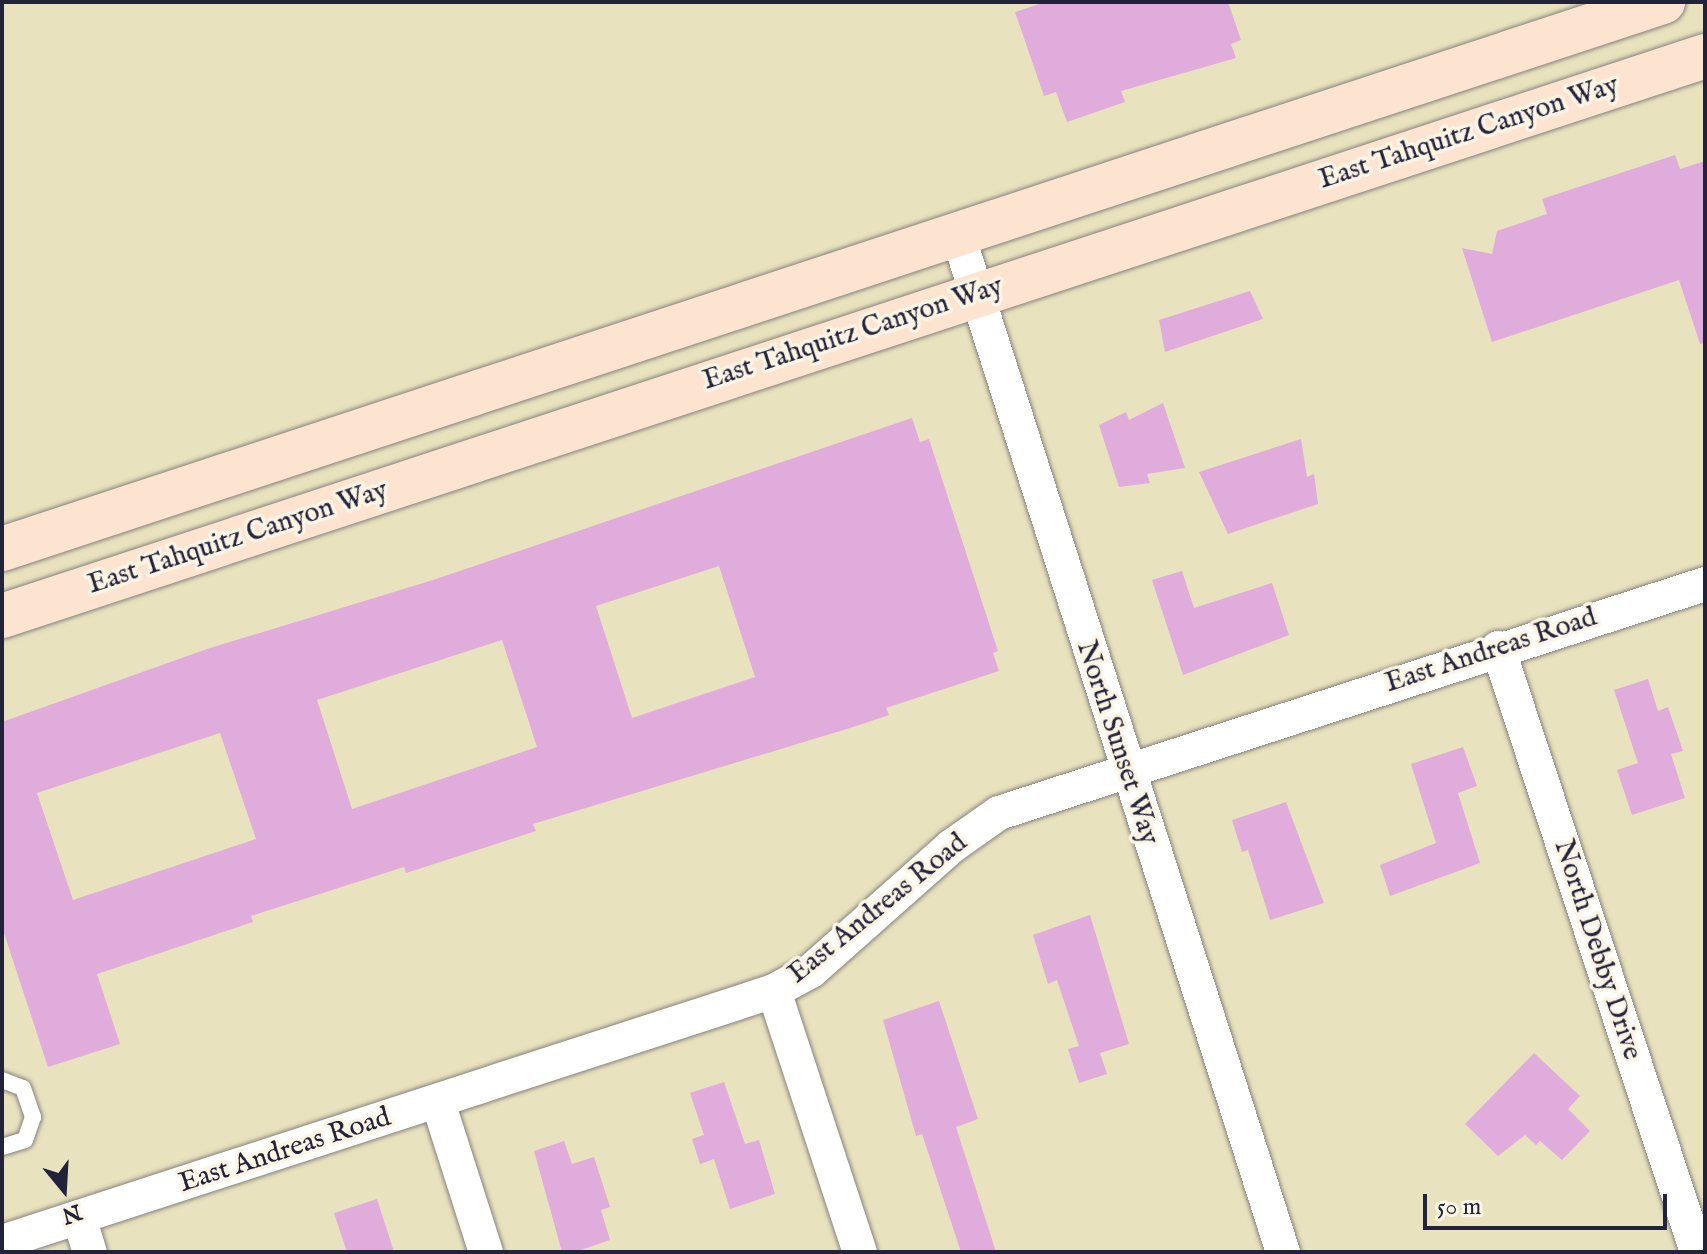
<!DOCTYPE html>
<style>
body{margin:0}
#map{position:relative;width:1707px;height:1254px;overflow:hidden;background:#e9e2bf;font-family:"IM FELL English",serif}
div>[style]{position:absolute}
.building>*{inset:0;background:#e0acdb}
.roads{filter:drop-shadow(0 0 2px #86827d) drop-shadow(0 0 2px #86827d)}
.lane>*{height:16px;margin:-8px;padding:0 8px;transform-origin:8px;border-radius:8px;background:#fff}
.street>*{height:34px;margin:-17px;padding:0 17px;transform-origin:17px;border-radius:17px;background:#fff}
.secondary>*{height:44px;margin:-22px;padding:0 22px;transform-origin:22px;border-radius:22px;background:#fde4d1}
span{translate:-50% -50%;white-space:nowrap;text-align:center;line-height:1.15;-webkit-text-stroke:7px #fcf5e5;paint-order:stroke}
.street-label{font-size:28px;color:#22223b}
.frame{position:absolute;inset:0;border:4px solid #22223b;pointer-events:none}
.north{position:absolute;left:24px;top:1150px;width:80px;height:80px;-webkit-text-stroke:6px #fcf5e5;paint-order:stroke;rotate:162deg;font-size:22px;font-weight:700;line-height:32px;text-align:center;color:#22223b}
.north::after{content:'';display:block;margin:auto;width:28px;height:36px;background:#22223b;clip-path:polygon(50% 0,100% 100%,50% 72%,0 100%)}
.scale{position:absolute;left:1423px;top:1194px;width:244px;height:36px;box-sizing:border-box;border:4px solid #22223b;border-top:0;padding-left:10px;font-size:24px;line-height:28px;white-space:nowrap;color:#22223b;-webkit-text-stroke:6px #fcf5e5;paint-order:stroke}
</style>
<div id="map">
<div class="building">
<i style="clip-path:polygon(1045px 2px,1228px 2px,1241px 40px,1231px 44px,1236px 58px,1121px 91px,1125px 102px,1067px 122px,1056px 92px,1044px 96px,1015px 12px)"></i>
<i style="clip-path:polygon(1675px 155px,1680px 169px,1705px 161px,1705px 343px,1700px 344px,1679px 280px,1492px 342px,1462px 248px,1492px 254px,1497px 231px,1547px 214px,1542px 199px)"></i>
<i style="clip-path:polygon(1250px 291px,1263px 319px,1165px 352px,1159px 320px)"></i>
<i style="clip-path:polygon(1163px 403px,1185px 468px,1147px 474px,1150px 483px,1119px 487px,1099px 425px,1126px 412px,1129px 420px)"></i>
<i style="clip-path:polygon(evenodd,912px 418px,920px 442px,929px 439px,998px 651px,993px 653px,999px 671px,886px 708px,889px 715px,850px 728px,533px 824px,536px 831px,406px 873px,404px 867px,251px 916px,253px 922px,97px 974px,120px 1044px,48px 1067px,2px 927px,2px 722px,207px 649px,433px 580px,912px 418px,719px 566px,755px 677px,632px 718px,596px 606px,719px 566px,912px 418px,502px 640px,537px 747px,352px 809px,317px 700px,502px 640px,912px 418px,220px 733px,256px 839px,73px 900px,37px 793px,220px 733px)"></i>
<i style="clip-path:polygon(1301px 439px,1307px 477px,1314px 474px,1318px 504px,1228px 534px,1199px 472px)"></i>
<i style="clip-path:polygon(1182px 571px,1194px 608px,1272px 583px,1289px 635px,1183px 675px,1152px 580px)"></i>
<i style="clip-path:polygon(1648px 679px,1658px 711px,1668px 707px,1683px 751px,1671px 754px,1685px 798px,1632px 815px,1617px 770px,1638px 763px,1614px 690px)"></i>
<i style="clip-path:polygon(1463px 747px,1477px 786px,1458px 793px,1480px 863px,1390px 896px,1380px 865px,1436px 843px,1411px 764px)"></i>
<i style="clip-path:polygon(1286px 802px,1324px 903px,1270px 920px,1248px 850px,1242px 852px,1232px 820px)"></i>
<i style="clip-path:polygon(1090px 915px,1129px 1044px,1100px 1053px,1107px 1074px,1079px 1083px,1068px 1049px,1079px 1046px,1057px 980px,1048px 984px,1033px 935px)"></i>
<i style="clip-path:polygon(939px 1001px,978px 1119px,956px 1127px,996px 1252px,961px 1252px,922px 1134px,916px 1136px,883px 1020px)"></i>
<i style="clip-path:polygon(1534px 1053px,1580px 1096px,1568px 1109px,1590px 1131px,1562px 1160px,1540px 1141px,1536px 1145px,1525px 1135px,1498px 1156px,1465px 1124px)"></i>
<i style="clip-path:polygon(724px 1082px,745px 1144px,759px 1140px,775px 1194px,730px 1209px,714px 1159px,700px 1164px,692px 1139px,704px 1135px,690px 1093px)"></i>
<i style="clip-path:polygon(564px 1141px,572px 1164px,594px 1157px,610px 1207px,601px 1210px,610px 1240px,575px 1252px,562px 1252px,534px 1151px)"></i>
<i style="clip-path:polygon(377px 1199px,394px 1252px,347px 1252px,334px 1213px)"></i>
</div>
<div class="roads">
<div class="lane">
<i style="left:2px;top:1080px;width:22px;rotate:21deg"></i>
<i style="left:23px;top:1088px;width:31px;rotate:71deg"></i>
<i style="left:33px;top:1117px;width:24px;rotate:109deg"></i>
<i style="left:25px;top:1140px;width:24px;rotate:163deg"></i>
</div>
<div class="street">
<i style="left:957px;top:232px;width:1071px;rotate:72.28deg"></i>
<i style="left:1498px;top:648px;width:636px;rotate:71.76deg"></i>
<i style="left:774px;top:991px;width:275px;rotate:71.8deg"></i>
<i style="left:438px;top:1102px;width:157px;rotate:72.3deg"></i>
<i style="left:79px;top:1217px;width:37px;rotate:73deg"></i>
<i style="left:2px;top:1242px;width:812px;rotate:-18.01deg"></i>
<i style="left:774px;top:991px;width:42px;rotate:-28.4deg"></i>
<i style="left:811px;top:971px;width:188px;rotate:-41.6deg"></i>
<i style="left:952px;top:846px;width:57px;rotate:-35.1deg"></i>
<i style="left:999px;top:813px;width:742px;rotate:-17.97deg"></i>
</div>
<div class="secondary">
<i style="left:2px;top:549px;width:1749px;rotate:-18.23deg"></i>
<i style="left:2px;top:616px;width:1793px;rotate:-18.2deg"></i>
</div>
</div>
<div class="street-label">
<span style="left:1469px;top:133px;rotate:-18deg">East Tahquitz Canyon Way</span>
<span style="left:853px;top:334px;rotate:-18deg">East Tahquitz Canyon Way</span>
<span style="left:238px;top:538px;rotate:-18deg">East Tahquitz Canyon Way</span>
<span style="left:1491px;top:651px;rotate:-18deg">East Andreas Road</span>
<span style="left:1117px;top:743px;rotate:72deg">North Sunset Way</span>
<span style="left:878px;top:909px;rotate:-39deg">East Andreas Road</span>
<span style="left:1597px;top:950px;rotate:72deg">North Debby Drive</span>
<span style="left:285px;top:1151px;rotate:-18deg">East Andreas Road</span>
</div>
<div class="frame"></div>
<div class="north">N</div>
<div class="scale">50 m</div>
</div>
